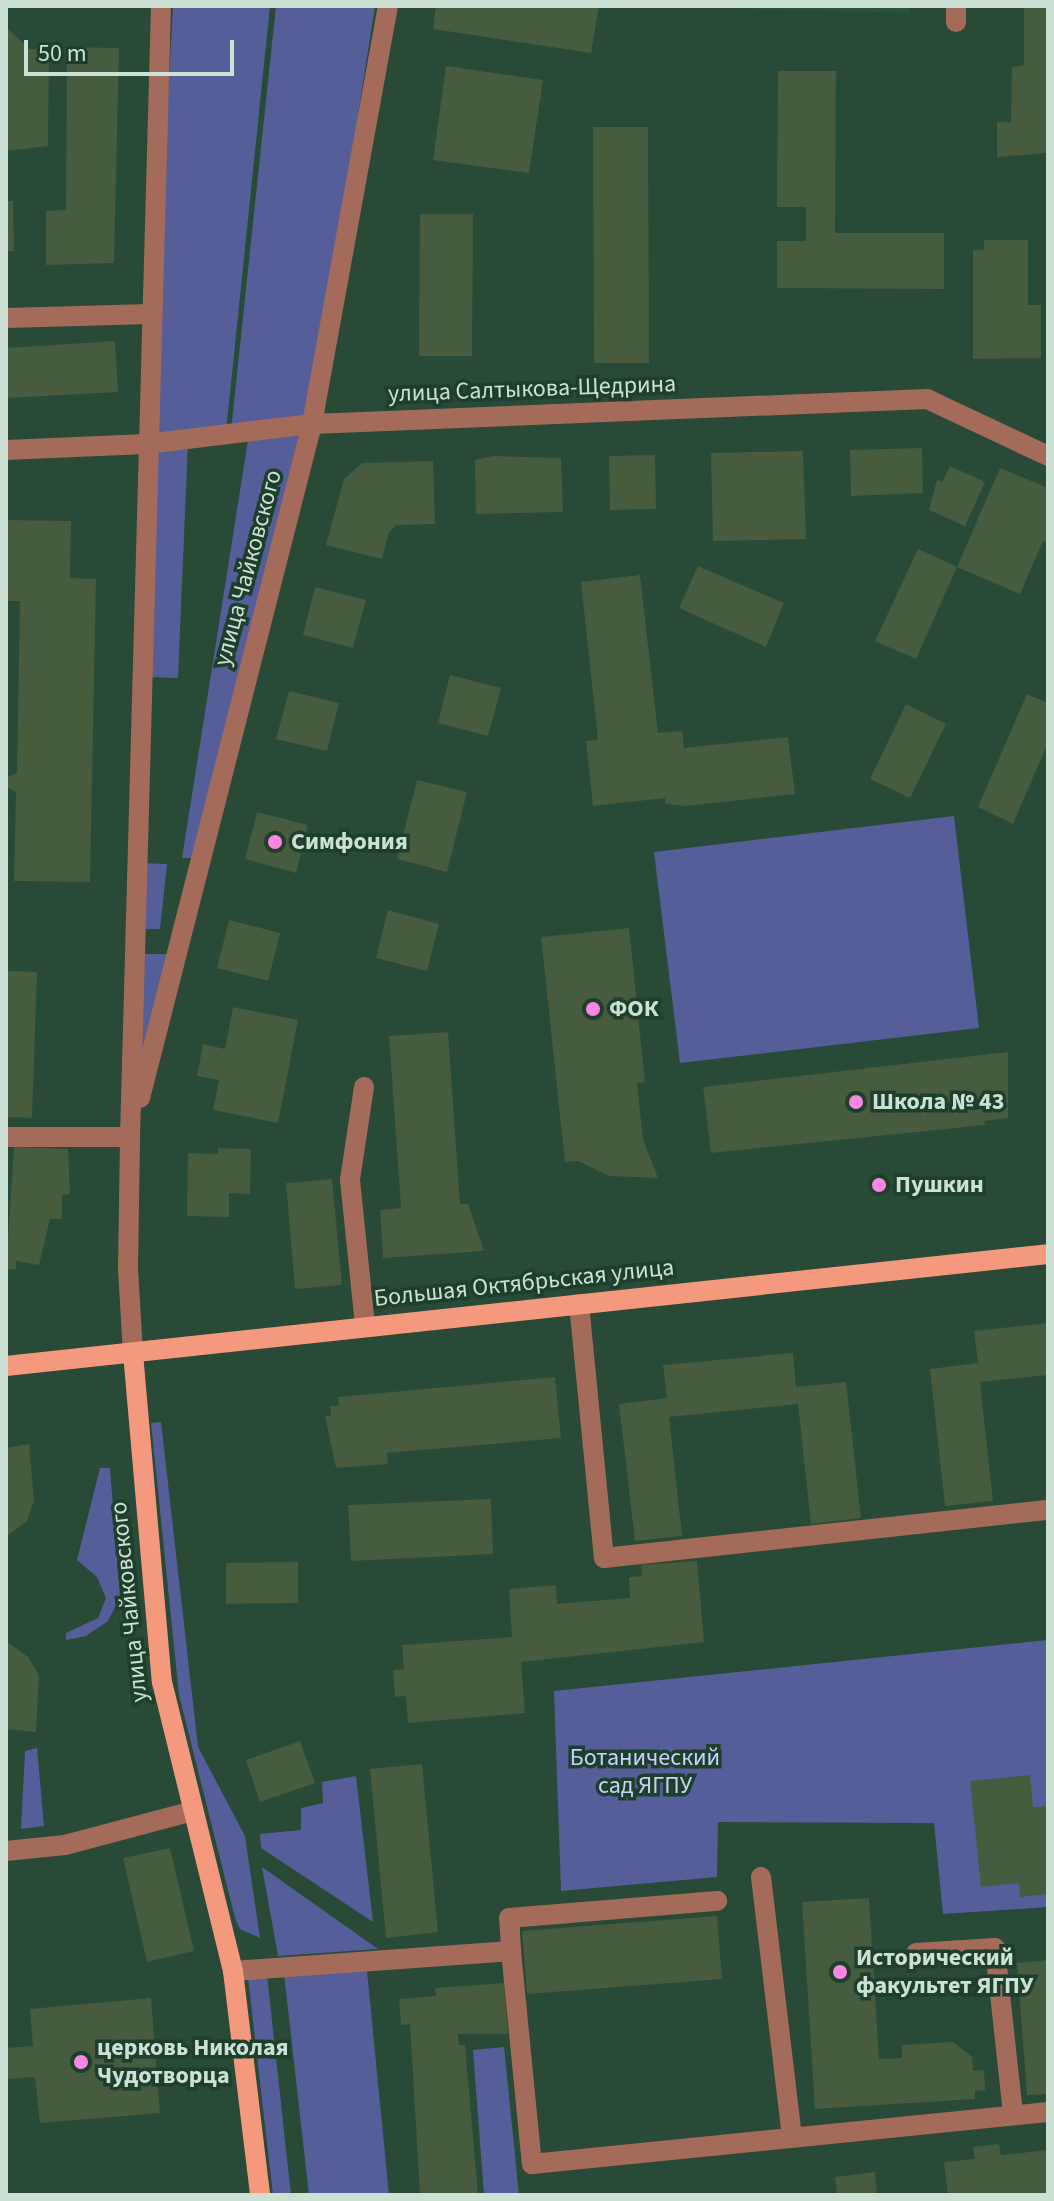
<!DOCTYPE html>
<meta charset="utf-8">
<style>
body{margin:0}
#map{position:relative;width:1054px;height:2201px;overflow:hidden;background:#284a36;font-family:"Source Sans 3",sans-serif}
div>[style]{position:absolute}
.built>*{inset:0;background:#29533a}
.green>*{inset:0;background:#555e99}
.building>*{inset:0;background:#475b3e}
.minor>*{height:20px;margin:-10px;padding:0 10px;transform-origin:10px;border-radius:10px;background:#a46b5b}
.major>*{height:20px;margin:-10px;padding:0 10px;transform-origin:10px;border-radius:10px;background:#f4987e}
.dots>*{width:22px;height:22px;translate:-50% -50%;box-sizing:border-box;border:4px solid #1e3f2c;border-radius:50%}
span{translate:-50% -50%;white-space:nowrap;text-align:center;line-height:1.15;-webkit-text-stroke:7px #1e3f2c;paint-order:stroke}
.street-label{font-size:24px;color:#cde0d4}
.poi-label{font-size:24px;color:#cde0d4;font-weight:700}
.left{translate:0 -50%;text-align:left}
.park-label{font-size:24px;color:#c9d1fa}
.frame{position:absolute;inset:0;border:8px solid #cde0d4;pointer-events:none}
.scale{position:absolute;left:24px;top:40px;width:210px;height:36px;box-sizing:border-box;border:4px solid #cde0d4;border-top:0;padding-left:10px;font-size:24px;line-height:28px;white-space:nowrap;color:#cde0d4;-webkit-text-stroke:6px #1e3f2c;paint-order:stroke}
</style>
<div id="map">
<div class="built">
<i style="clip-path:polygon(635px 6px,910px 6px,910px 13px)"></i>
</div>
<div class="green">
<i style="clip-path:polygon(173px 6px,270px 6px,226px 432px,149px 441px)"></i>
<i style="clip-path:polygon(276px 6px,375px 6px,310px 422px,231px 431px)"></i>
<i style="clip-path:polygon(309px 427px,197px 858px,182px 858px,249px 434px)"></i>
<i style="clip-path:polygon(188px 442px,178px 678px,145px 677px,148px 446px)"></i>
<i style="clip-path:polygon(954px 816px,979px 1028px,680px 1063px,654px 852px)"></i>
<i style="clip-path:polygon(142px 863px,167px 864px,160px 929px,140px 929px)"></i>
<i style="clip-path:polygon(140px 954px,172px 954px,139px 1089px)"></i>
<i style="clip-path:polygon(161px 1422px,198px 1747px,245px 1836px,260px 1938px,240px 1929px,235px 1918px,179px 1695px,151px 1423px)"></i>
<i style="clip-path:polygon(100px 1468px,110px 1468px,120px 1597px,108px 1621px,86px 1636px,66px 1640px,66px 1633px,98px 1618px,106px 1598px,97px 1577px,77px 1560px)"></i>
<i style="clip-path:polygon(1048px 1640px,1048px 1907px,943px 1914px,934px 1823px,718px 1822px,717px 1877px,561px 1891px,554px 1691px)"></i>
<i style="clip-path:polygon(37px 1748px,44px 1826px,21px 1829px,25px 1751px)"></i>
<i style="clip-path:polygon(356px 1776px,373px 1922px,261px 1848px,260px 1834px,301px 1830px,301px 1808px,323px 1803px,322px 1782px)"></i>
<i style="clip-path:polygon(262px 1867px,378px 1949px,278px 1956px)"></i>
<i style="clip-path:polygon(367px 1971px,389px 2195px,309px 2195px,284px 1974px)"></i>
<i style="clip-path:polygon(267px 1975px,291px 2195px,273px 2195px,248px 1978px)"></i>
<i style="clip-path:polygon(504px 2047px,519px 2195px,484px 2195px,473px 2050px)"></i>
</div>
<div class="building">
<i style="clip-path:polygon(436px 6px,599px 6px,591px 53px,433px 29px)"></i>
<i style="clip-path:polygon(1024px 6px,1048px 6px,1048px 153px,997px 157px,997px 122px,1011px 122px,1012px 67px,1024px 65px)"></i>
<i style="clip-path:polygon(6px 27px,29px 49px,49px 49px,48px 146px,6px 151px)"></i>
<i style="clip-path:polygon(67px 47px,119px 48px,114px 263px,46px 265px,46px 211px,66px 210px)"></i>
<i style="clip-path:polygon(446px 66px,543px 80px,529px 173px,433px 160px)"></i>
<i style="clip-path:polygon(778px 71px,836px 71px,835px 233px,944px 233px,944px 289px,777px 288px,777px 241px,806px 241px,806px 207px,777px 207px)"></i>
<i style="clip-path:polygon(593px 127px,648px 127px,649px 363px,594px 363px)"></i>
<i style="clip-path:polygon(6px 201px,13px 201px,14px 251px,6px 251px)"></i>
<i style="clip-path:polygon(420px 214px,473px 214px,472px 356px,419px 356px)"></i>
<i style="clip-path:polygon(984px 240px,1028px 240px,1028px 305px,1041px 305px,1041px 358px,973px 359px,973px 250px,984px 250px)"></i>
<i style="clip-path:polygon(115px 341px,118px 392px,6px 398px,6px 348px)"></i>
<i style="clip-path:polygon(922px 448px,923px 493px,851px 496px,850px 450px)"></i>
<i style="clip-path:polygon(803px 451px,806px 539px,713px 541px,711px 453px)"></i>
<i style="clip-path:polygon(655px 455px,656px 509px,610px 510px,609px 456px)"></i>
<i style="clip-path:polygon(493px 456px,561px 458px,563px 512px,476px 514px,475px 460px)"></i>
<i style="clip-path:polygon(433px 461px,435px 524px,397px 525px,389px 532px,382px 559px,326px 545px,344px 479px,362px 463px)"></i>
<i style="clip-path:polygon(950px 466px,985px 482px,965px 526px,929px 510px,937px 480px,942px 482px)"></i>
<i style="clip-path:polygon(1000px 468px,1048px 488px,1048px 543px,1043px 541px,1020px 594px,957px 567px)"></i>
<i style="clip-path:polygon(6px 520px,71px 521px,70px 578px,96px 579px,90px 882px,14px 881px,16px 792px,6px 787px,6px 777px,17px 773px,20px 601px,6px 601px)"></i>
<i style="clip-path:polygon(918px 549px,957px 567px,916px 659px,875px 641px)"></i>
<i style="clip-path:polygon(698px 566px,784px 603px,766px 647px,679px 608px)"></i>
<i style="clip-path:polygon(640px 575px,658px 733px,682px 731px,684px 748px,788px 737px,795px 794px,685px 806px,665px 804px,665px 798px,593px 806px,586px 741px,598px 740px,581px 582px)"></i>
<i style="clip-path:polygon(315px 587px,366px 600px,353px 648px,303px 635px)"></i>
<i style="clip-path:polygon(450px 675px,501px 688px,488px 736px,438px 723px)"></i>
<i style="clip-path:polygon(289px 691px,339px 703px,327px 751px,276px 739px)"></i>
<i style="clip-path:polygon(1027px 694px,1048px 703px,1048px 743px,1013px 824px,978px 807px)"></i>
<i style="clip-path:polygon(906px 704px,946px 724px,910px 798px,870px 779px)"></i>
<i style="clip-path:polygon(417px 780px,467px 792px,447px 872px,397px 859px)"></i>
<i style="clip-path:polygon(257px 812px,308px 825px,296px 873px,245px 859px)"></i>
<i style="clip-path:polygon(388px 910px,439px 924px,427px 971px,376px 958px)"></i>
<i style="clip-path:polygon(229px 920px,280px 933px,268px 981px,217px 968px)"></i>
<i style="clip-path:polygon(629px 928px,645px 1082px,637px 1083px,643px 1139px,658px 1178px,609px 1176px,578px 1161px,565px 1162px,541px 937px)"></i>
<i style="clip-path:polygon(6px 971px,37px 972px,32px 1118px,6px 1117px)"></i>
<i style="clip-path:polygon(233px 1007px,298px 1020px,278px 1123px,213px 1110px,219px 1080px,197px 1076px,203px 1044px,225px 1049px)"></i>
<i style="clip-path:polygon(448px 1032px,460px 1204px,468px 1204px,484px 1251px,383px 1258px,380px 1210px,401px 1208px,389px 1036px)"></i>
<i style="clip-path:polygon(1008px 1052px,1008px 1118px,984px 1121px,985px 1125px,711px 1153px,703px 1087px)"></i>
<i style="clip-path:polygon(14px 1147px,68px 1149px,70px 1194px,62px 1195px,62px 1219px,50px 1219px,39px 1265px,16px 1261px,16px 1269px,6px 1270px)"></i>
<i style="clip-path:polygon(218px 1148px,251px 1149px,250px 1194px,229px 1193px,229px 1217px,187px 1216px,188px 1153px,218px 1154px)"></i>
<i style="clip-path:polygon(332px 1179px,342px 1285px,295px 1289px,286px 1183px)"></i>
<i style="clip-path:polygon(1048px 1323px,1048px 1375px,980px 1382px,993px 1501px,945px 1506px,930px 1369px,978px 1363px,974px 1331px)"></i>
<i style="clip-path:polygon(793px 1353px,796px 1387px,846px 1382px,861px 1518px,811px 1524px,798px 1404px,669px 1417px,682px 1536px,635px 1541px,619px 1404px,667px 1398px,663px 1365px)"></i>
<i style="clip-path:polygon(555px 1377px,561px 1438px,387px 1453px,388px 1464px,336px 1468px,325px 1416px,331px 1416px,330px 1406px,339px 1406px,338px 1397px)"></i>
<i style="clip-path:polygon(29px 1444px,34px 1501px,27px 1521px,6px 1537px,6px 1448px)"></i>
<i style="clip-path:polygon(491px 1499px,493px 1554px,351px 1561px,348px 1505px)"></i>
<i style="clip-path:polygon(697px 1561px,704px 1642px,521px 1662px,525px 1713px,408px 1723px,406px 1696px,395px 1697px,393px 1670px,404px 1669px,402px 1645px,512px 1637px,509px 1589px,556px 1585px,557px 1604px,630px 1598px,629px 1577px,642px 1576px,641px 1565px)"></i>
<i style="clip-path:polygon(298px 1562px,298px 1603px,226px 1604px,226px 1563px)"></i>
<i style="clip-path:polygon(6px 1641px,28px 1657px,39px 1675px,36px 1732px,6px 1729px)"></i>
<i style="clip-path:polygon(300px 1741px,315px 1783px,260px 1802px,246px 1760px)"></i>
<i style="clip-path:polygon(422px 1764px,438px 1932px,386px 1938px,370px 1769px)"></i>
<i style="clip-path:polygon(1030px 1775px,1033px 1807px,1048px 1806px,1048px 1894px,1020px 1897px,1019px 1883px,981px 1887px,970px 1781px)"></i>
<i style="clip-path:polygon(170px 1848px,194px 1951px,147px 1962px,123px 1858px)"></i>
<i style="clip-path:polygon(869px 1898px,879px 2059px,902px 2058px,902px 2045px,953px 2042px,972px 2057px,973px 2071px,984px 2070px,985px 2090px,975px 2091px,975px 2099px,815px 2109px,802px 1902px)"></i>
<i style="clip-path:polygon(717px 1916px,722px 1979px,527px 1994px,522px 1931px)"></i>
<i style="clip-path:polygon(1048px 1960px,1048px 2094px,1027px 2095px,1017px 1963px)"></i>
<i style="clip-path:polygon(504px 1983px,508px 2034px,458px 2034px,459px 2045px,465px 2045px,478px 2195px,420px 2195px,410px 2024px,401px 2025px,399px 1999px,436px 1996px,435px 1988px)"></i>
<i style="clip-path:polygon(151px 1998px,160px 2113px,40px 2123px,35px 2077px,6px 2079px,6px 2048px,33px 2046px,30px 2009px)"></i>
<i style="clip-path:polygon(999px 2144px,1001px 2155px,1048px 2150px,1048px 2195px,948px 2195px,944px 2162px,975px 2159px,973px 2147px)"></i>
<i style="clip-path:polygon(875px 2172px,877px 2195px,837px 2195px,835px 2177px)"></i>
</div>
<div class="minor">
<i style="left:956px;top:6px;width:16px;rotate:90deg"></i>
<i style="left:6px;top:318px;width:144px;rotate:-1.6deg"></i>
<i style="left:6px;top:450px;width:140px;rotate:-2.5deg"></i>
<i style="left:146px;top:444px;width:167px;rotate:-6.9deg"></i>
<i style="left:312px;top:424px;width:616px;rotate:-2.33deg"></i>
<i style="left:927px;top:399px;width:134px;rotate:25.2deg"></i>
<i style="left:364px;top:1087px;width:94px;rotate:98.6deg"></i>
<i style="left:350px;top:1180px;width:147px;rotate:84.1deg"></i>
<i style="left:140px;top:1098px;width:696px;rotate:-75.68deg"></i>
<i style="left:312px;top:424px;width:425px;rotate:-79.7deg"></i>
<i style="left:6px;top:1137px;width:124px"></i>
<i style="left:579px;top:1304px;width:255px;rotate:84.4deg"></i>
<i style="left:604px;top:1558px;width:447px;rotate:-6.2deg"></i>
<i style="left:133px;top:1353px;width:85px;rotate:-93.4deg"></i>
<i style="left:128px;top:1268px;width:131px;rotate:-89.1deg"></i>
<i style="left:130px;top:1137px;width:1131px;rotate:-88.43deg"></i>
<i style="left:6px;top:1851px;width:59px;rotate:-5.8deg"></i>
<i style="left:65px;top:1845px;width:132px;rotate:-14.9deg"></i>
<i style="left:761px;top:1877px;width:262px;rotate:83.2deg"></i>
<i style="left:511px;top:1951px;width:33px;rotate:-93deg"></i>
<i style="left:509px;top:1918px;width:209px;rotate:-4.7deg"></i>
<i style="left:916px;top:1953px;width:79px;rotate:-3.6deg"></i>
<i style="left:995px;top:1948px;width:167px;rotate:83.8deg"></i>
<i style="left:233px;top:1971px;width:279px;rotate:-4.1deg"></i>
<i style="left:511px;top:1951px;width:214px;rotate:84.4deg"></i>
<i style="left:532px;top:2164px;width:519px;rotate:-5.75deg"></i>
</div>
<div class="major">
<i style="left:133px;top:1353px;width:330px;rotate:85deg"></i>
<i style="left:162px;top:1682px;width:298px;rotate:76.2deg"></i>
<i style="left:233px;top:1971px;width:226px;rotate:83.1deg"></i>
<i style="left:6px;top:1366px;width:1048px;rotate:-6.13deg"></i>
</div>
<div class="dots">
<i style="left:275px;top:842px;background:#fd86e2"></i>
<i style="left:593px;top:1009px;background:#fd86e2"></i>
<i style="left:856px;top:1102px;background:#fd86e2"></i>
<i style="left:879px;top:1185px;background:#fd86e2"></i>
<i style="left:840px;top:1972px;background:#fd86e2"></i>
<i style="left:81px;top:2062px;background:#fd86e2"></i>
</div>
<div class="street-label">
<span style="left:532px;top:389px;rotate:-2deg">улица Салтыкова-Щедрина</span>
<span style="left:248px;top:568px;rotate:-75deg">улица Чайковского</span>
<span style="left:524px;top:1283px;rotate:-6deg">Большая Октябрьская улица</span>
<span style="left:129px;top:1602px;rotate:-96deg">улица Чайковского</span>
</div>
<div class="poi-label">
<span class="left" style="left:291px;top:842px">Симфония</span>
<span class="left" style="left:609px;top:1009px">ФОК</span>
<span class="left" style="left:872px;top:1102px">Школа № 43</span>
<span class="left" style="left:895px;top:1185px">Пушкин</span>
<span class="left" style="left:856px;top:1972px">Исторический<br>факультет ЯГПУ</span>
<span class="left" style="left:97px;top:2062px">церковь Николая<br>Чудотворца</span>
</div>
<div class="park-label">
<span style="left:645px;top:1772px">Ботанический<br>сад ЯГПУ</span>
</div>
<div class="frame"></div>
<div class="scale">50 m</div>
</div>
